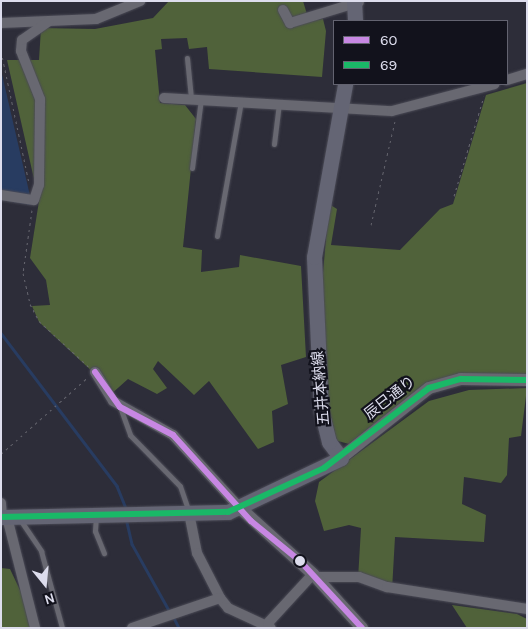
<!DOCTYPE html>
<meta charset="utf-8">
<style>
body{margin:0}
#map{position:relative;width:528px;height:629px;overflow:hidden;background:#2d2d39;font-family:Karla,"Noto Sans JP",sans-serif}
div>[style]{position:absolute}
.forest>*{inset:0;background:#50623a}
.water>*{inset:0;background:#283c61}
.stream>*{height:2.5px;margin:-1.25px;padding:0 1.25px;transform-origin:1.25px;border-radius:1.25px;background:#283c61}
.path>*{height:1px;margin-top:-0.5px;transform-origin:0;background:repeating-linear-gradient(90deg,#66666f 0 2.5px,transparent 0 6.5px)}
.roads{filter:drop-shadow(0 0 1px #4a4a55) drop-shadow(0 0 1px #4a4a55)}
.service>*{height:5px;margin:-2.5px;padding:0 2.5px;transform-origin:2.5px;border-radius:2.5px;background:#686871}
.minor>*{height:10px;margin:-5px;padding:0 5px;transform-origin:5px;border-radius:5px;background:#686871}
.tertiary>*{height:12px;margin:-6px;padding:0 6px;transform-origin:6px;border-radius:6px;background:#686871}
.primary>*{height:15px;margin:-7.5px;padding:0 7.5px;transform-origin:7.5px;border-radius:7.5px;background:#646574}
.bus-1>*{height:6px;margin:-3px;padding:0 3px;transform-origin:3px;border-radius:3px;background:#c787e3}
.bus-2>*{height:6px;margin:-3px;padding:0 3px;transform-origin:3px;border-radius:3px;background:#1ab867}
.dots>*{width:14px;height:14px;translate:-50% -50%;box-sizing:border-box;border:2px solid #12121c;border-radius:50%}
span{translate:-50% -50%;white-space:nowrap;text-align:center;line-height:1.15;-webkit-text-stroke:4.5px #12121c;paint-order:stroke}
.street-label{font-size:15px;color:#dddded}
.frame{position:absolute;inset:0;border:2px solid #dddded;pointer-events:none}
.legend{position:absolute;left:333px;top:20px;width:175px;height:65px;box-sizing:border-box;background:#12121c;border:1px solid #636370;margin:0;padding:6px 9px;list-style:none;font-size:15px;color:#dddded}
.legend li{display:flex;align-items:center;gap:10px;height:25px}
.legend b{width:25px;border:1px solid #636370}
.north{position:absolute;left:20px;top:559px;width:50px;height:50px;-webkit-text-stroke:4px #12121c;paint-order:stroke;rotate:163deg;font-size:14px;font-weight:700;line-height:20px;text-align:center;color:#dddded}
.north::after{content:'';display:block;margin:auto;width:18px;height:22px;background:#dddded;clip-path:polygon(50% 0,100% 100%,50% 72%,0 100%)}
</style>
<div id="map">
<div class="forest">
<i style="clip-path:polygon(169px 1px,303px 1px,309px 21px,323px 19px,326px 31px,322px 77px,209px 69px,207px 47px,189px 49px,187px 38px,161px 39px,162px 49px,155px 50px,160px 103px,185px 105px,196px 119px,183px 247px,202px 250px,201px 272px,239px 267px,240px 255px,301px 266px,306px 357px,281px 365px,288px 404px,272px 411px,274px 442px,258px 449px,209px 381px,194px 395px,158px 361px,153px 369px,167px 388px,157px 394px,128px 379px,109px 396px,96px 375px,39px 322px,32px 306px,50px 305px,46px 280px,30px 258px,39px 201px,7px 60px,39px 60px,41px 28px,95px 29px,153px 18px)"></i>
<i style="clip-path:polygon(527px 83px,527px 378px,451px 378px,353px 445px,334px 440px,327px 416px,322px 284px,329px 204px,337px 209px,331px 245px,400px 250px,440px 209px,453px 204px,486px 95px)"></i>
<i style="clip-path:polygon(527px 388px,521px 436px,509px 438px,507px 475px,501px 483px,464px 477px,462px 504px,486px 515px,484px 542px,395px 537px,392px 590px,358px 579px,361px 528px,349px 525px,324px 531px,315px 501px,319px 482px,429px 401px,469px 390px)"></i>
<i style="clip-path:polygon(1px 568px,10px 569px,38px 628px,1px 628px)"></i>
<i style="clip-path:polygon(452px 605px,517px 614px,527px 619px,527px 628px,467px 628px)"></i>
</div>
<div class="water">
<i style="clip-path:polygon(1px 70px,31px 200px,30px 205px,1px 200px)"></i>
</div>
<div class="stream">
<i style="left:1px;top:333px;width:192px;rotate:52.8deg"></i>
<i style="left:117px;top:486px;width:24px;rotate:68deg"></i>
<i style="left:126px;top:518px;width:27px;rotate:77deg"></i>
<i style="left:132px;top:544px;width:78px;rotate:60.8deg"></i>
<i style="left:173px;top:616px;width:13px;rotate:63deg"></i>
</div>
<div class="path">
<i style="left:1px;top:51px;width:135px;rotate:78deg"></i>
<i style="left:454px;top:196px;width:104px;rotate:-73.3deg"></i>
<i style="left:32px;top:210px;width:64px;rotate:98.1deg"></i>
<i style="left:23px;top:273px;width:32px;rotate:77deg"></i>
<i style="left:30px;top:304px;width:19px;rotate:62deg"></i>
<i style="left:39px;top:321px;width:67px;rotate:42.6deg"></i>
<i style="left:371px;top:225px;width:107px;rotate:-77deg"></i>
<i style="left:1px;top:454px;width:115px;rotate:-41.5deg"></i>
</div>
<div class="roads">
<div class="service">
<i style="left:187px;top:58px;width:40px;rotate:84.3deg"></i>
<i style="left:274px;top:144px;width:39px;rotate:-83deg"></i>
<i style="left:192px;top:168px;width:70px;rotate:-82.6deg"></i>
<i style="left:217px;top:236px;width:137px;rotate:-79.9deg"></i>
<i style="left:120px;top:407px;width:30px;rotate:70deg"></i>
<i style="left:130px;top:435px;width:71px;rotate:45.6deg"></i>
<i style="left:180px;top:486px;width:28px;rotate:71deg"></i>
<i style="left:96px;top:516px;width:15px;rotate:94deg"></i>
<i style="left:95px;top:531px;width:24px;rotate:68deg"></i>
<i style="left:19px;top:518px;width:40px;rotate:56deg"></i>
<i style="left:41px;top:551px;width:80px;rotate:74.7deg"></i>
</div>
<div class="minor">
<i style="left:283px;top:10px;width:15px;rotate:62deg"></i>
<i style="left:290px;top:23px;width:72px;rotate:-16.9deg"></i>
<i style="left:1px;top:23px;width:95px;rotate:-2.4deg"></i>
<i style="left:96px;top:19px;width:48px;rotate:-22.2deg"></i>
<i style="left:507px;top:80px;width:21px;rotate:-17deg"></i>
<i style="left:164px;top:98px;width:228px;rotate:3.3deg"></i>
<i style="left:392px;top:111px;width:106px;rotate:-14.7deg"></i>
<i style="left:1px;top:195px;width:33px;rotate:9deg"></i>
<i style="left:34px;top:200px;width:16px;rotate:-72deg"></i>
<i style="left:39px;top:185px;width:86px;rotate:-89.3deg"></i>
<i style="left:40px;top:99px;width:52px;rotate:-111.6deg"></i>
<i style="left:21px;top:51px;width:11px;rotate:-85deg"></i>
<i style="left:22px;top:40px;width:33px;rotate:-35deg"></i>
<i style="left:95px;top:372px;width:34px;rotate:58deg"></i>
<i style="left:113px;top:401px;width:69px;rotate:29.5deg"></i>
<i style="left:173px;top:435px;width:99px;rotate:47.5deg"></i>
<i style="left:1px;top:503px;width:14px;rotate:86deg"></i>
<i style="left:189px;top:513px;width:41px;rotate:78.7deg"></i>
<i style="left:197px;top:553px;width:51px;rotate:62.9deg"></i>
<i style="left:220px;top:598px;width:13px;rotate:51deg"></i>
<i style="left:228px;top:608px;width:47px;rotate:24.9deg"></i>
<i style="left:7px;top:517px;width:114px;rotate:75.8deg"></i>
<i style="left:316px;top:577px;width:43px"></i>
<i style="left:359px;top:577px;width:30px;rotate:20deg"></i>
<i style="left:387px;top:587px;width:142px;rotate:8.9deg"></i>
<i style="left:268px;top:623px;width:67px;rotate:-47.4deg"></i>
<i style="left:132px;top:628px;width:93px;rotate:-18.8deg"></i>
</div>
<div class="tertiary">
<i style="left:341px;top:458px;width:112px;rotate:-38.5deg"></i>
<i style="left:429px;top:388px;width:33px;rotate:-16deg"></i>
<i style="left:461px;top:379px;width:66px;rotate:0.9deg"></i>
<i style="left:240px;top:508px;width:98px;rotate:42.1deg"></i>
<i style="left:313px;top:574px;width:73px;rotate:47.8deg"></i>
</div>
<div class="primary">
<i style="left:354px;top:1px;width:20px;rotate:87deg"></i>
<i style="left:1px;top:517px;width:227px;rotate:-1.3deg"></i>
<i style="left:228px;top:512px;width:125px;rotate:-25.5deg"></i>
<i style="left:341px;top:458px;width:20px;rotate:-127deg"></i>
<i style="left:329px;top:442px;width:32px;rotate:-104deg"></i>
<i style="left:321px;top:411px;width:154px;rotate:-92.6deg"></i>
<i style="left:314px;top:257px;width:176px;rotate:-79.8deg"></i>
</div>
</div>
<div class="bus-1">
<i style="left:95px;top:372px;width:43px;rotate:54.5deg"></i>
<i style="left:120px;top:407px;width:60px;rotate:27.8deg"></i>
<i style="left:173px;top:435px;width:116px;rotate:47.8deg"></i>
<i style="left:251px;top:521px;width:63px;rotate:39.2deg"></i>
<i style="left:300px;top:561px;width:91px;rotate:47.2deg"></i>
</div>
<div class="bus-2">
<i style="left:1px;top:517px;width:227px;rotate:-1.3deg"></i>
<i style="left:228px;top:512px;width:106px;rotate:-24.6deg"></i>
<i style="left:324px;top:468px;width:132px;rotate:-37.3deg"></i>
<i style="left:429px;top:388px;width:33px;rotate:-16deg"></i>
<i style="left:461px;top:379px;width:66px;rotate:0.9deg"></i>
</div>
<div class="dots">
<i style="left:300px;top:561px;background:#dddded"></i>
</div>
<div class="street-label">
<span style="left:321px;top:388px;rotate:-95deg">五井本納線</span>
<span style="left:390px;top:398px;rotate:-38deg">辰巳通り</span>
</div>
<div class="frame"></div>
<ul class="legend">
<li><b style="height:6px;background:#c787e3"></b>60</li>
<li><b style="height:6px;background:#1ab867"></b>69</li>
</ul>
<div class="north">N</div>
</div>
